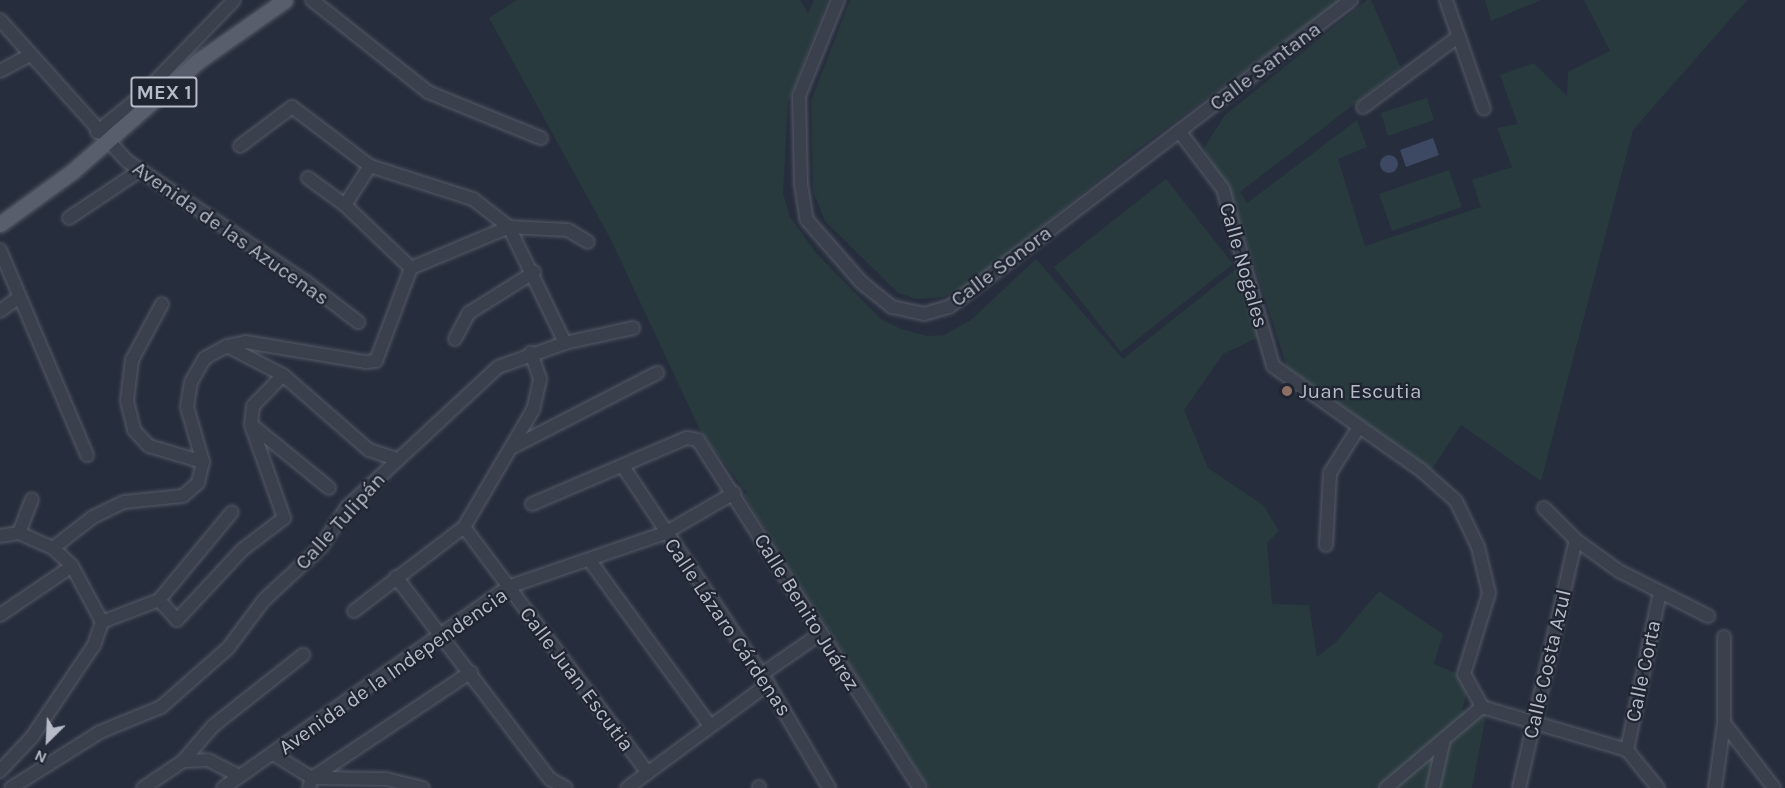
<!DOCTYPE html>
<meta charset="utf-8">
<style>
body{margin:0}
#map{position:relative;width:1785px;height:788px;overflow:hidden;background:#262d3c;font-family:Karla,sans-serif}
div>[style]{position:absolute}
.green>*{inset:0;background:#293a3e}
.water>*{inset:0;background:#3d4963}
.round{border-radius:50%}
.roads{filter:drop-shadow(0 0 2px #555b67) drop-shadow(0 0 2px #555b67)}
.minor>*{height:12px;margin:-6px;padding:0 6px;transform-origin:6px;border-radius:6px;background:#3a404c}
.major>*{height:15px;margin:-7.5px;padding:0 7.5px;transform-origin:7.5px;border-radius:7.5px;background:#585e6c}
.dots>*{width:16px;height:16px;translate:-50% -50%;box-sizing:border-box;border:3px solid #1f2531;border-radius:50%}
span{translate:-50% -50%;white-space:nowrap;text-align:center;line-height:1.15;-webkit-text-stroke:4.5px #1f2531;paint-order:stroke}
.shield-label span{padding:2px 4px;background:#1f2531;border:2px solid;border-radius:4px;-webkit-text-stroke-width:0}
.shield-label{font-size:20px;color:#b6bbc7;font-weight:700}
.street-label{font-size:21px;color:#b6bbc7}
.poi-label{font-size:21px;color:#b6bbc7}
.left{translate:0 -50%;text-align:left}
.north{position:absolute;left:18px;top:710px;width:60px;height:60px;-webkit-text-stroke:4px #1f2531;paint-order:stroke;rotate:204deg;font-size:16px;font-weight:700;line-height:24px;text-align:center;color:#b6bbc7}
.north::after{content:'';display:block;margin:auto;width:21px;height:27px;background:#b6bbc7;clip-path:polygon(50% 0,100% 100%,50% 72%,0 100%)}
</style>
<div id="map">
<div class="green">
<i style="clip-path:polygon(517px 0,800px 0,808px 13px,814px 0,828px 0,788px 102px,783px 193px,790px 217px,817px 254px,881px 319px,901px 329px,927px 336px,944px 335px,971px 320px,1036px 259px,1123px 359px,1240px 266px,1259px 337px,1223px 354px,1184px 410px,1208px 468px,1263px 505px,1279px 531px,1267px 543px,1272px 604px,1309px 605px,1317px 657px,1336px 642px,1379px 591px,1443px 634px,1434px 664px,1460px 675px,1467px 693px,1462px 710px,1486px 715px,1472px 788px,929px 788px,743px 494px,747px 493px,701px 432px,611px 240px,489px 18px)"></i>
<i style="clip-path:polygon(850px 0,1340px 0,1135px 151px,971px 283px,943px 297px,917px 299px,898px 293px,825px 221px,813px 191px,811px 101px)"></i>
<i style="clip-path:polygon(1367px 0,1371px 0,1401px 68px,1240px 192px,1247px 203px,1357px 120px,1367px 147px,1338px 159px,1365px 246px,1481px 207px,1472px 180px,1512px 167px,1497px 128px,1518px 124px,1500px 75px,1534px 63px,1567px 96px,1568px 72px,1610px 51px,1584px 0,1747px 0,1633px 130px,1541px 481px,1461px 425px,1432px 469px,1287px 367px,1234px 202px,1204px 148px,1225px 115px)"></i>
<i style="clip-path:polygon(1485px 0,1541px 0,1491px 21px)"></i>
<i style="clip-path:polygon(1427px 98px,1434px 120px,1388px 136px,1381px 113px)"></i>
<i style="clip-path:polygon(1449px 170px,1462px 207px,1392px 231px,1379px 194px)"></i>
<i style="clip-path:polygon(1166px 179px,1233px 264px,1121px 352px,1054px 267px)"></i>
</div>
<div class="water">
<i style="clip-path:polygon(1433px 138px,1439px 155px,1406px 167px,1400px 150px)"></i>
<i class="round" style="left:1380px;top:155px;width:18px;height:18px"></i>
</div>
<div class="roads">
<div class="minor">
<i style="left:312px;top:0;width:148px;rotate:38.4deg"></i>
<i style="left:428px;top:92px;width:122px;rotate:22.2deg"></i>
<i style="left:838px;top:0;width:104px;rotate:112.1deg"></i>
<i style="left:799px;top:96px;width:88px;rotate:88.7deg"></i>
<i style="left:801px;top:184px;width:36px;rotate:81deg"></i>
<i style="left:807px;top:220px;width:82px;rotate:48.9deg"></i>
<i style="left:861px;top:282px;width:40px;rotate:39deg"></i>
<i style="left:892px;top:307px;width:33px;rotate:12deg"></i>
<i style="left:924px;top:314px;width:26px;rotate:-16deg"></i>
<i style="left:949px;top:307px;width:506px;rotate:-37.37deg"></i>
<i style="left:1446px;top:0;width:115px;rotate:70.8deg"></i>
<i style="left:0;top:20px;width:190px;rotate:48deg"></i>
<i style="left:127px;top:161px;width:216px;rotate:34.1deg"></i>
<i style="left:306px;top:282px;width:66px;rotate:37.6deg"></i>
<i style="left:0;top:71px;width:32px;rotate:-28deg"></i>
<i style="left:1363px;top:107px;width:119px;rotate:-36.5deg"></i>
<i style="left:1179px;top:131px;width:73px;rotate:52.8deg"></i>
<i style="left:1223px;top:189px;width:184px;rotate:74.2deg"></i>
<i style="left:1273px;top:366px;width:181px;rotate:35.1deg"></i>
<i style="left:1421px;top:470px;width:47px;rotate:41.5deg"></i>
<i style="left:1456px;top:501px;width:51px;rotate:64.4deg"></i>
<i style="left:1478px;top:547px;width:47px;rotate:76.6deg"></i>
<i style="left:1489px;top:593px;width:85px;rotate:107.2deg"></i>
<i style="left:1464px;top:674px;width:38px;rotate:61deg"></i>
<i style="left:97px;top:132px;width:58px;rotate:-39.4deg"></i>
<i style="left:142px;top:95px;width:132px;rotate:-45.9deg"></i>
<i style="left:240px;top:146px;width:65px;rotate:-36.9deg"></i>
<i style="left:292px;top:107px;width:98px;rotate:37.1deg"></i>
<i style="left:370px;top:166px;width:108px;rotate:17.8deg"></i>
<i style="left:473px;top:199px;width:46px;rotate:37.9deg"></i>
<i style="left:509px;top:227px;width:129px;rotate:64.2deg"></i>
<i style="left:308px;top:178px;width:46px;rotate:36.1deg"></i>
<i style="left:345px;top:205px;width:91px;rotate:43.7deg"></i>
<i style="left:345px;top:205px;width:46px;rotate:-57.3deg"></i>
<i style="left:69px;top:218px;width:84px;rotate:-33.9deg"></i>
<i style="left:0;top:250px;width:223px;rotate:67deg"></i>
<i style="left:162px;top:304px;width:64px;rotate:118.2deg"></i>
<i style="left:132px;top:360px;width:41px;rotate:97deg"></i>
<i style="left:127px;top:401px;width:30px;rotate:76deg"></i>
<i style="left:134px;top:430px;width:22px;rotate:47deg"></i>
<i style="left:149px;top:446px;width:56px;rotate:16.5deg"></i>
<i style="left:0;top:311px;width:22px;rotate:-36deg"></i>
<i style="left:455px;top:339px;width:30px;rotate:-62deg"></i>
<i style="left:469px;top:313px;width:77px;rotate:-32.2deg"></i>
<i style="left:227px;top:346px;width:63px;rotate:27.4deg"></i>
<i style="left:283px;top:375px;width:114px;rotate:41.1deg"></i>
<i style="left:369px;top:450px;width:29px;rotate:18deg"></i>
<i style="left:253px;top:426px;width:98px;rotate:39.2deg"></i>
<i style="left:515px;top:446px;width:160px;rotate:-27.2deg"></i>
<i style="left:624px;top:468px;width:260px;rotate:56.3deg"></i>
<i style="left:768px;top:684px;width:121px;rotate:59.6deg"></i>
<i style="left:532px;top:504px;width:168px;rotate:-23.1deg"></i>
<i style="left:687px;top:438px;width:11px;rotate:10deg"></i>
<i style="left:698px;top:440px;width:413px;rotate:57.5deg"></i>
<i style="left:1544px;top:508px;width:45px;rotate:45deg"></i>
<i style="left:1576px;top:540px;width:53px;rotate:35.8deg"></i>
<i style="left:1619px;top:571px;width:100px;rotate:26.8deg"></i>
<i style="left:464px;top:527px;width:307px;rotate:53.2deg"></i>
<i style="left:19px;top:533px;width:36px;rotate:-69deg"></i>
<i style="left:0;top:536px;width:19px;rotate:-9deg"></i>
<i style="left:19px;top:533px;width:37px;rotate:24deg"></i>
<i style="left:53px;top:548px;width:26px;rotate:43deg"></i>
<i style="left:72px;top:566px;width:64px;rotate:61.8deg"></i>
<i style="left:102px;top:622px;width:24px;rotate:109deg"></i>
<i style="left:94px;top:645px;width:111px;rotate:124deg"></i>
<i style="left:32px;top:737px;width:47px;rotate:133.3deg"></i>
<i style="left:1326px;top:545px;width:72px;rotate:-86.8deg"></i>
<i style="left:1330px;top:473px;width:54px;rotate:-57.8deg"></i>
<i style="left:53px;top:548px;width:51px;rotate:-37.8deg"></i>
<i style="left:93px;top:517px;width:34px;rotate:-26deg"></i>
<i style="left:124px;top:502px;width:59px;rotate:-5.8deg"></i>
<i style="left:183px;top:496px;width:20px;rotate:-41deg"></i>
<i style="left:198px;top:483px;width:22px;rotate:-77deg"></i>
<i style="left:203px;top:462px;width:57px;rotate:-106.2deg"></i>
<i style="left:187px;top:407px;width:25px;rotate:-81deg"></i>
<i style="left:191px;top:382px;width:28px;rotate:-60deg"></i>
<i style="left:205px;top:358px;width:25px;rotate:-29deg"></i>
<i style="left:227px;top:346px;width:19px;rotate:-12deg"></i>
<i style="left:246px;top:342px;width:122px;rotate:9.5deg"></i>
<i style="left:366px;top:362px;width:10px;rotate:-6deg"></i>
<i style="left:376px;top:361px;width:99px;rotate:-69.4deg"></i>
<i style="left:411px;top:268px;width:106px;rotate:-22.7deg"></i>
<i style="left:509px;top:227px;width:59px;rotate:2.9deg"></i>
<i style="left:568px;top:230px;width:23px;rotate:31deg"></i>
<i style="left:590px;top:561px;width:202px;rotate:53.9deg"></i>
<i style="left:396px;top:577px;width:254px;rotate:52.7deg"></i>
<i style="left:550px;top:779px;width:18px;rotate:29deg"></i>
<i style="left:159px;top:600px;width:27px;rotate:48deg"></i>
<i style="left:177px;top:620px;width:96px;rotate:-47.1deg"></i>
<i style="left:242px;top:550px;width:53px;rotate:-37.3deg"></i>
<i style="left:284px;top:518px;width:99px;rotate:-109.5deg"></i>
<i style="left:251px;top:425px;width:19px;rotate:-84deg"></i>
<i style="left:253px;top:406px;width:43px;rotate:-45.9deg"></i>
<i style="left:354px;top:611px;width:138px;rotate:-37.4deg"></i>
<i style="left:464px;top:527px;width:136px;rotate:-59.5deg"></i>
<i style="left:533px;top:410px;width:32px;rotate:-77deg"></i>
<i style="left:540px;top:379px;width:28px;rotate:-109deg"></i>
<i style="left:0;top:615px;width:87px;rotate:-34.2deg"></i>
<i style="left:102px;top:622px;width:61px;rotate:-21.1deg"></i>
<i style="left:159px;top:600px;width:114px;rotate:-50.3deg"></i>
<i style="left:762px;top:674px;width:70px;rotate:-34.6deg"></i>
<i style="left:1482px;top:707px;width:151px;rotate:16.5deg"></i>
<i style="left:1627px;top:750px;width:49px;rotate:50.8deg"></i>
<i style="left:1724px;top:723px;width:82px;rotate:52.4deg"></i>
<i style="left:1627px;top:750px;width:161px;rotate:-78.2deg"></i>
<i style="left:275px;top:755px;width:44px;rotate:31.9deg"></i>
<i style="left:312px;top:778px;width:74px;rotate:0.8deg"></i>
<i style="left:386px;top:779px;width:38px;rotate:14deg"></i>
<i style="left:183px;top:761px;width:25px;rotate:-2deg"></i>
<i style="left:208px;top:760px;width:35px;rotate:27deg"></i>
<i style="left:11px;top:788px;width:105px;rotate:-32.2deg"></i>
<i style="left:100px;top:732px;width:66px;rotate:-22.3deg"></i>
<i style="left:161px;top:707px;width:89px;rotate:-41.4deg"></i>
<i style="left:228px;top:648px;width:60px;rotate:-53.1deg"></i>
<i style="left:264px;top:600px;width:78px;rotate:-42.9deg"></i>
<i style="left:321px;top:547px;width:48px;rotate:-57deg"></i>
<i style="left:347px;top:507px;width:206px;rotate:-42.8deg"></i>
<i style="left:498px;top:367px;width:71px;rotate:-19.7deg"></i>
<i style="left:565px;top:343px;width:70px;rotate:-12.4deg"></i>
<i style="left:143px;top:788px;width:48px;rotate:-34deg"></i>
<i style="left:183px;top:761px;width:46px;rotate:-49.4deg"></i>
<i style="left:213px;top:726px;width:115px;rotate:-38.3deg"></i>
<i style="left:223px;top:788px;width:349px;rotate:-35.2deg"></i>
<i style="left:508px;top:587px;width:166px;rotate:-19deg"></i>
<i style="left:665px;top:533px;width:80px;rotate:-30.1deg"></i>
<i style="left:309px;top:788px;width:10px;rotate:-73deg"></i>
<i style="left:312px;top:778px;width:191px;rotate:-33.7deg"></i>
<i style="left:627px;top:788px;width:175px;rotate:-36.4deg"></i>
<i style="left:759px;top:788px;width:1px;rotate:-90deg"></i>
<i style="left:1386px;top:788px;width:126px;rotate:-40.2deg"></i>
<i style="left:1433px;top:788px;width:50px;rotate:-77.3deg"></i>
<i style="left:1519px;top:788px;width:254px;rotate:-77.1deg"></i>
<i style="left:1715px;top:788px;width:66px;rotate:-82.1deg"></i>
<i style="left:1724px;top:723px;width:86px;rotate:-90deg"></i>
</div>
<div class="major">
<i style="left:0;top:224px;width:90px;rotate:-36deg"></i>
<i style="left:73px;top:171px;width:167px;rotate:-41.3deg"></i>
<i style="left:198px;top:61px;width:106px;rotate:-35deg"></i>
</div>
</div>
<div class="dots">
<i style="left:1287px;top:391px;background:#8d6e63"></i>
</div>
<div class="shield-label">
<span style="left:164px;top:92px">MEX 1</span>
</div>
<div class="street-label">
<span style="left:1265px;top:66px;rotate:-37deg">Calle Santana</span>
<span style="left:231px;top:233px;rotate:35deg">Avenida de las Azucenas</span>
<span style="left:1244px;top:265px;rotate:74deg">Calle Nogales</span>
<span style="left:1001px;top:266px;rotate:-37deg">Calle Sonora</span>
<span style="left:340px;top:521px;rotate:-48deg">Calle Tulipán</span>
<span style="left:807px;top:612px;rotate:58deg">Calle Benito Juárez</span>
<span style="left:728px;top:627px;rotate:56deg">Calle Lázaro Cárdenas</span>
<span style="left:1547px;top:664px;rotate:-77deg">Calle Costa Azul</span>
<span style="left:393px;top:671px;rotate:-35deg">Avenida de la Independencia</span>
<span style="left:1643px;top:671px;rotate:-78deg">Calle Corta</span>
<span style="left:577px;top:679px;rotate:53deg">Calle Juan Escutia</span>
</div>
<div class="poi-label">
<span class="left" style="left:1299px;top:391px">Juan Escutia</span>
</div>
<div class="north">N</div>
</div>
